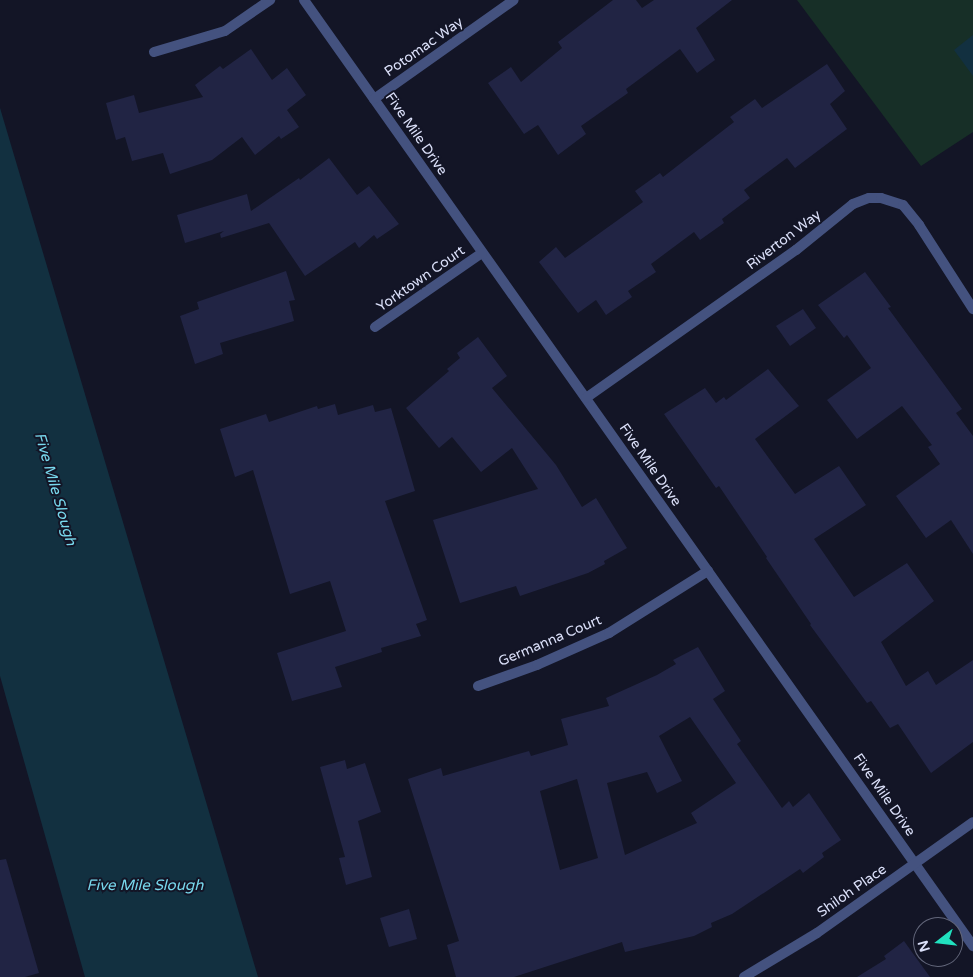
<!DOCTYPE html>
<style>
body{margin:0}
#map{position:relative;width:973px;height:977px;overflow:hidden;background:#131526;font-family:"Varela Round",sans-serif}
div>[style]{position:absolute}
.green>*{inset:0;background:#172f27}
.water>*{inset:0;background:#123040}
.building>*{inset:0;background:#212444}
.street>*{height:10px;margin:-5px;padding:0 5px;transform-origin:5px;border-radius:5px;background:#44527f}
span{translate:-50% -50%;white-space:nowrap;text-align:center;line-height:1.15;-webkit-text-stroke:4px #131526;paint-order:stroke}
.street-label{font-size:14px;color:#dce1fa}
.water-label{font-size:15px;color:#78d8ed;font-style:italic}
.north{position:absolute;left:913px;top:917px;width:50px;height:50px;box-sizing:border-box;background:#131526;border:1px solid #63677b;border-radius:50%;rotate:254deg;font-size:14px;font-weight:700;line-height:20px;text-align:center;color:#dce1fa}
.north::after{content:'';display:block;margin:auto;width:18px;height:22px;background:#21e1bf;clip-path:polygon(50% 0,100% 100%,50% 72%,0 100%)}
</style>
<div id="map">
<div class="green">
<i style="clip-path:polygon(797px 0,973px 0,973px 132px,921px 166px)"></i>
</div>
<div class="water">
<i style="clip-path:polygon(973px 35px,973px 76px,954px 50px)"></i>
<i style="clip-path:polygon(0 108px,258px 977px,85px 977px,0 676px)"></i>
</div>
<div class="building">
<i style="clip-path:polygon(613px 0,636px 0,642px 8px,654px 0,732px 0,696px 28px,715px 60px,697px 73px,680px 49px,626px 89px,628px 93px,581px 126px,586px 134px,558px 155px,538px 125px,524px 134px,488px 83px,511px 67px,521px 82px,562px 48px,558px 42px)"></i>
<i style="clip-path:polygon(251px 49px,272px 80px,287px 68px,306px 95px,287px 110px,299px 127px,281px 139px,279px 136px,255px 155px,242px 137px,212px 160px,170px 174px,163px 153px,132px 161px,125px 137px,116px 140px,106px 103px,134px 95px,139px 113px,203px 97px,195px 85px,220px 66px,223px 69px)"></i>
<i style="clip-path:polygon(827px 64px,845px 91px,830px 104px,847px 129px,795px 168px,787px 158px,744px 190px,750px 198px,722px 219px,724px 223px,700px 240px,694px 232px,651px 264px,656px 272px,628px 291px,632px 297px,606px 315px,596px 300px,578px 313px,539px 262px,556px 247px,565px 258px,643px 202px,635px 191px,660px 173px,663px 177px,734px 122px,730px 117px,755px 99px,762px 108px)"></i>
<i style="clip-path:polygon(329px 158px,357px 195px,369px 186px,399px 224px,377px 239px,374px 235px,359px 248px,355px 242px,305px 276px,269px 223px,221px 238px,220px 234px,224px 231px,185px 243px,177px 215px,247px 194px,251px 211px,299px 178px,300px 180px)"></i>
<i style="clip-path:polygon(286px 271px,295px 300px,289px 301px,294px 321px,220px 343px,223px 354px,195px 364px,180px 316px,199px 309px,197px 302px)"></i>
<i style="clip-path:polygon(865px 272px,891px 307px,888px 308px,962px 409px,956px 413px,973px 436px,973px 554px,951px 520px,926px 538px,896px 496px,940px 464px,928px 447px,932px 445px,902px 406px,857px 439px,827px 400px,871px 368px,847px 335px,844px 338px,818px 305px)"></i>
<i style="clip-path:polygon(803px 309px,816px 328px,790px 346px,776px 326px)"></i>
<i style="clip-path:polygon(478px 337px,507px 376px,492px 388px,556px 465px,582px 507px,596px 498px,627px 548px,604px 561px,605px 564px,588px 573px,520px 596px,516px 586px,460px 603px,433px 520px,538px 489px,512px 448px,481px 472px,452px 437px,439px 448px,406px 408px,449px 371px,447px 369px,460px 358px,457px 353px)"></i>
<i style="clip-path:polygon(768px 369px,799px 406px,755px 439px,795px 494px,839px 466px,866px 505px,814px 539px,854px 597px,907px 563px,934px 601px,881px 642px,906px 686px,928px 671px,936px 685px,973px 660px,973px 742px,931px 773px,898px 724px,890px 728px,871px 701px,867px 703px,810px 625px,811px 624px,766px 558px,767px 557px,719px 486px,716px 488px,664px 414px,705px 388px,716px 403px,724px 397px,726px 400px)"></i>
<i style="clip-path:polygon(335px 404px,338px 415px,373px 405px,375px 412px,391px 408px,415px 491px,385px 501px,427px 620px,416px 624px,421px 636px,381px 648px,382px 652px,335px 667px,342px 687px,292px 701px,277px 653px,346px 631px,330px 581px,290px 594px,253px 470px,235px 477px,220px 429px,266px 414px,269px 422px,317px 406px,318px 409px)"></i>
<i style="clip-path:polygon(evenodd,698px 647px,725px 691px,713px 699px,741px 741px,737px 744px,782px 808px,789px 801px,793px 807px,809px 793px,841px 840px,822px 853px,824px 857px,803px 873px,800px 869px,732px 914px,711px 923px,712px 927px,694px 936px,625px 952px,622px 942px,514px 977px,456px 977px,447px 945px,459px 941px,408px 779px,441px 768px,443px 776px,529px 751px,531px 756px,568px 745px,561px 719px,609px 706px,606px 698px,657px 675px,676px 664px,673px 660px,698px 647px,690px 717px,736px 783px,691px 813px,697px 823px,625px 855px,607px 783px,647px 772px,657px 793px,682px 781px,659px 736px,690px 717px,698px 647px,577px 779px,598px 858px,560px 870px,540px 791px,577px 779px)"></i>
<i style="clip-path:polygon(345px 760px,347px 769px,365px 763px,381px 812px,358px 821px,372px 877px,346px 885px,339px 858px,345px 857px,320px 767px)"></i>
<i style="clip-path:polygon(6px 859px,39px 973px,25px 977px,0 977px,0 860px)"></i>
<i style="clip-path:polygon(409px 909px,417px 939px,389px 947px,380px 918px)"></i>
<i style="clip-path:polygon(904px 941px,930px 977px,857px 977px,886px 959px,884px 956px)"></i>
</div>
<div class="street">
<i style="left:304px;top:0;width:1159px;rotate:54.73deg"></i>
<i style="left:154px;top:52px;width:74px;rotate:-16.5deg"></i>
<i style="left:225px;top:31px;width:55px;rotate:-34.6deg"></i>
<i style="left:374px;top:99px;width:171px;rotate:-35.3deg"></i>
<i style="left:375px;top:327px;width:130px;rotate:-34.7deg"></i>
<i style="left:586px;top:398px;width:257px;rotate:-35.2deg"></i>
<i style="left:796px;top:250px;width:73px;rotate:-38.9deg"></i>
<i style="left:853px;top:204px;width:17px;rotate:-21deg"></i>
<i style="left:869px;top:198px;width:12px"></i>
<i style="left:881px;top:198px;width:23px;rotate:18deg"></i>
<i style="left:903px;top:205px;width:26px;rotate:51deg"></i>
<i style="left:919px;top:225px;width:100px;rotate:57.3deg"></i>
<i style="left:478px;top:686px;width:63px;rotate:-19.6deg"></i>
<i style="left:537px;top:665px;width:79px;rotate:-24deg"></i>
<i style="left:609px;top:633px;width:117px;rotate:-32.1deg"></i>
<i style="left:744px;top:977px;width:85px;rotate:-31.1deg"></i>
<i style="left:817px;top:933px;width:191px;rotate:-35.4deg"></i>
</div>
<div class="street-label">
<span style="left:424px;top:47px;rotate:-35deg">Potomac Way</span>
<span style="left:416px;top:134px;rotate:55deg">Five Mile Drive</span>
<span style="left:784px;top:240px;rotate:-37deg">Riverton Way</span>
<span style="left:421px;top:279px;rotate:-35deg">Yorktown Court</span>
<span style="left:650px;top:465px;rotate:55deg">Five Mile Drive</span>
<span style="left:550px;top:641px;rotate:-23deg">Germanna Court</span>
<span style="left:884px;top:795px;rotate:55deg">Five Mile Drive</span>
<span style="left:852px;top:891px;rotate:-35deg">Shiloh Place</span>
</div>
<div class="water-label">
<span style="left:55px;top:489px;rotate:74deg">Five Mile Slough</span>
<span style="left:145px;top:886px">Five Mile Slough</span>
</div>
<div class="north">N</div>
</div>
